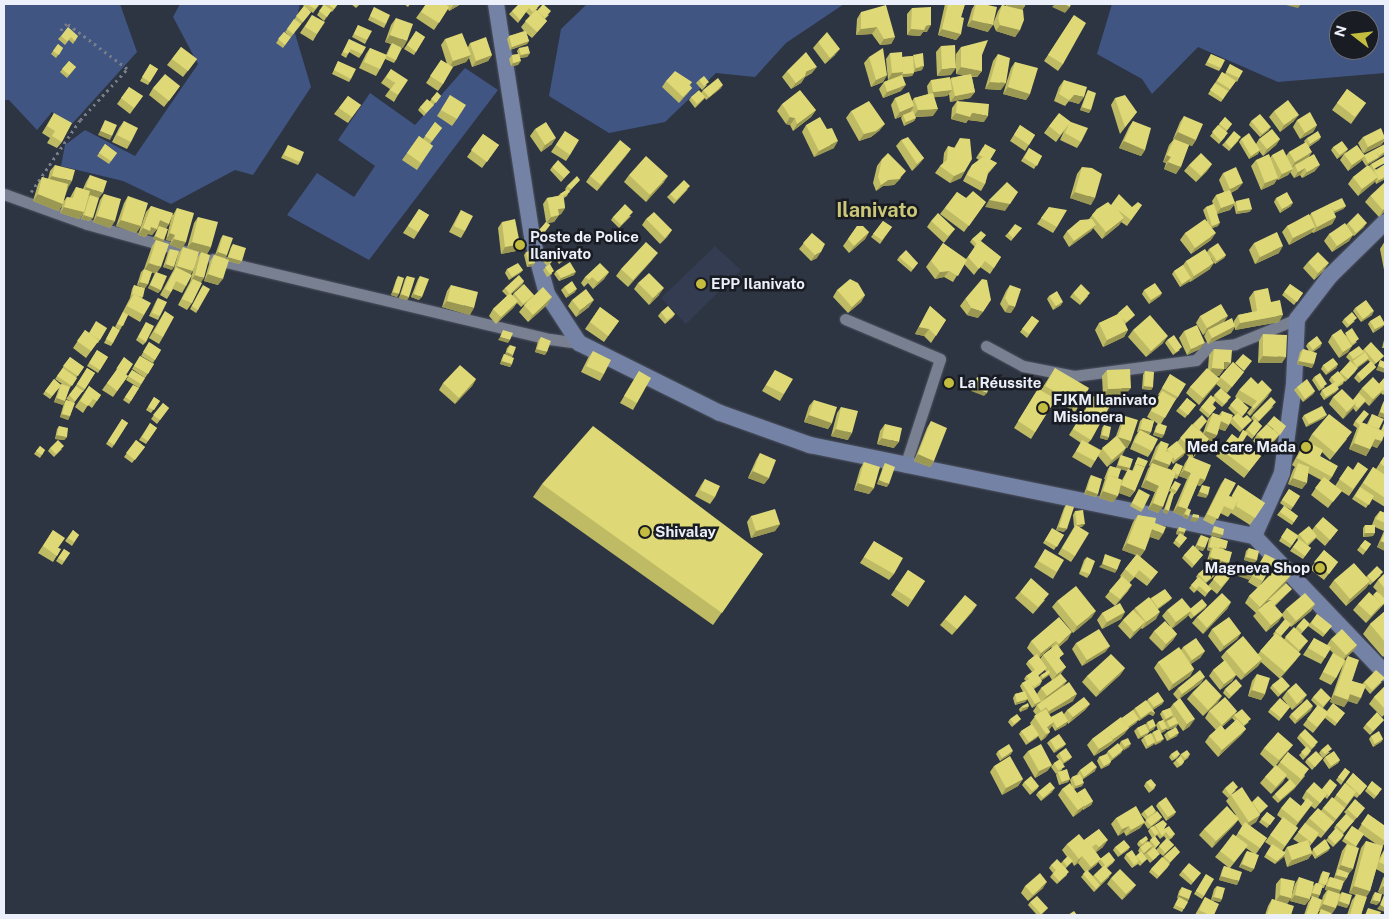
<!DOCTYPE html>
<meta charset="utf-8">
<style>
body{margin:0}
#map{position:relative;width:1389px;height:919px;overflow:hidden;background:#2d3442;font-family:"Public Sans",sans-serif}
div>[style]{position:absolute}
.built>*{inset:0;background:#333c50}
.green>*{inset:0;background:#415583}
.path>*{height:2.5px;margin-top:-1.25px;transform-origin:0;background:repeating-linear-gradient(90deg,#777d89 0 2.5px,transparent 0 6.5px)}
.roads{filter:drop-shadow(0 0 1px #4e525f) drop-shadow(0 0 1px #4e525f)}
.street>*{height:11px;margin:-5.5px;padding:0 5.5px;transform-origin:5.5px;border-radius:5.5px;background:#788091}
.secondary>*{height:16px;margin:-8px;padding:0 8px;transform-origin:8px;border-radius:8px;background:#7483a5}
.wall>*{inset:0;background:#bfbb65}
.shaded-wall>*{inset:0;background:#9b9853}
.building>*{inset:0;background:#ded976}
.dots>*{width:14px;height:14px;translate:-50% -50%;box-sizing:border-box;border:2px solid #191c22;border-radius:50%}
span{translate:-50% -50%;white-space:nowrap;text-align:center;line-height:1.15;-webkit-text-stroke:5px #191c22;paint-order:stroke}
.poi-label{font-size:15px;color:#ecf0fa;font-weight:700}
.left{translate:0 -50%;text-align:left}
.right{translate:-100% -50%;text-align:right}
.district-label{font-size:20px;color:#cbc779;font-weight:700}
.frame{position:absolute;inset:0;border:5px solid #ecf0fa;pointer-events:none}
.north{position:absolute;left:1329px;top:10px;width:50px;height:50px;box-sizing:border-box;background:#191c22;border:1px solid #6d7178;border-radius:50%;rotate:286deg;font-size:14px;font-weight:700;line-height:20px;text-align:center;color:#ecf0fa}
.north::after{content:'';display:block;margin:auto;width:18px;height:22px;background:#c4bc3e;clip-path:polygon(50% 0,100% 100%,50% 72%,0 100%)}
</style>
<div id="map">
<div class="built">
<i style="clip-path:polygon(715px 246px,741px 270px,686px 324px,661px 298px)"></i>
</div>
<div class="green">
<i style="clip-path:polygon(4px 4px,120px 4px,137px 52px,71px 125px,52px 112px,37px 130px,9px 100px,4px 100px)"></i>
<i style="clip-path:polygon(180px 4px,300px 4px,294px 30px,311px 87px,253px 175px,235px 170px,171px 204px,123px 181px,61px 166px,65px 145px,85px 130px,135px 156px,198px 64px,173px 17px)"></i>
<i style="clip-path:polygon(587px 4px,844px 4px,786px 43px,755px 77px,716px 73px,665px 122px,609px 133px,549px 96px,561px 29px)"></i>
<i style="clip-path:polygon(evenodd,1112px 4px,1385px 4px,1385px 73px,1278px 82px,1198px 47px,1152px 94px,1142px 79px,1097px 54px,1112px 4px,1339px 20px,1369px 20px,1369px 50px,1339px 50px,1339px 20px)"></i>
<i style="clip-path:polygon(465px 68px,498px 90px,369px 260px,287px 215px,317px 173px,354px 197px,375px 166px,338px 140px,370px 93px,415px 125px)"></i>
</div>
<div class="path">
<i style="left:31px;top:192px;width:87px;rotate:-55.8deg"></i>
<i style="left:80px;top:120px;width:69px;rotate:-47.3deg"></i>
<i style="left:127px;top:69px;width:75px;rotate:-143.1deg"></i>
<i style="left:67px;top:24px;width:12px;rotate:132deg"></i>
</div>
<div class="roads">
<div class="street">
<i style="left:4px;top:194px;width:88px;rotate:19.9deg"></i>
<i style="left:87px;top:224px;width:112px;rotate:15.5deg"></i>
<i style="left:213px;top:259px;width:346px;rotate:13.4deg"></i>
<i style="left:550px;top:339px;width:29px;rotate:8deg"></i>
<i style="left:845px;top:319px;width:103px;rotate:22.8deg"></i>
<i style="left:940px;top:359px;width:113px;rotate:108.1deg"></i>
<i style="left:986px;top:346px;width:42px;rotate:28.4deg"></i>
<i style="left:1023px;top:366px;width:52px;rotate:11.1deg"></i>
<i style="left:1074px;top:376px;width:123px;rotate:-7.5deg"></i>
<i style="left:1196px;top:360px;width:18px;rotate:-47deg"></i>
<i style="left:1208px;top:347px;width:27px;rotate:-6deg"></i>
<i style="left:1235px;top:344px;width:67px;rotate:-22deg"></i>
</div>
<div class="secondary">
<i style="left:496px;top:4px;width:241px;rotate:81.2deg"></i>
<i style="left:533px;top:242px;width:54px;rotate:74.9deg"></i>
<i style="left:547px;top:294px;width:59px;rotate:56.9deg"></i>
<i style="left:579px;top:343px;width:157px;rotate:26.4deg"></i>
<i style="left:720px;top:413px;width:96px;rotate:19.6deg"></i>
<i style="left:810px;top:445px;width:453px;rotate:11.6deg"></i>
<i style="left:1254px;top:536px;width:190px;rotate:46.3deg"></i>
<i style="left:1254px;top:536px;width:69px;rotate:-66deg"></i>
<i style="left:1282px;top:473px;width:90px;rotate:-82.3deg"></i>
<i style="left:1294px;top:384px;width:65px;rotate:-87.4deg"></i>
<i style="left:1297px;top:319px;width:54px;rotate:-52.5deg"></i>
<i style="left:1330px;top:276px;width:77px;rotate:-44.5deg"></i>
</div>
</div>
<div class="wall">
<i style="clip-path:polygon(304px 4px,320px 4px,313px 13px,306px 8px,311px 12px,291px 37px,285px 32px,304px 6px,303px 5px)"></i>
<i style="clip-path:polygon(323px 4px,338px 4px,332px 12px,331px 11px,324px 21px,317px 15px,323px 5px,322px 5px)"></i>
<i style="clip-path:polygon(351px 4px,360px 4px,356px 8px)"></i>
<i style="clip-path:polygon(404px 4px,410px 4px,408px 7px)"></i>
<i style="clip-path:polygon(426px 4px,461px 4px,449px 11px,448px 9px,434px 30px,416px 18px)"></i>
<i style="clip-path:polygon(519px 4px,538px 8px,536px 10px,549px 15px,545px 19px,547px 21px,542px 27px,532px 38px,526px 33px,529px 41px,527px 44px,510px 50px,507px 39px,509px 36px,524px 31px,521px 27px,530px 16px,526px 12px,518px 23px,509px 14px)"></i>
<i style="clip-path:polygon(945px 4px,965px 4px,961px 17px,961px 34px,956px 40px,938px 35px)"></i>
<i style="clip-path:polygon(975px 4px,983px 4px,988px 32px,967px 26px,972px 9px)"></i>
<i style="clip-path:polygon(1006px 4px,1026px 4px,1022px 10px,1020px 30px,1015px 37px,996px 31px,993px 24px,998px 11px,1002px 5px,1006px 6px)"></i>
<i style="clip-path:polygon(374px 7px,386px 24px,384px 28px,368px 20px)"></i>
<i style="clip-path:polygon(912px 8px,927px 32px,923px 32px,920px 36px,907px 35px,907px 14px)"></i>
<i style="clip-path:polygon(861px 12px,895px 37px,891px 44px,880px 45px,872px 34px,856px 35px,857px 19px)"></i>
<i style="clip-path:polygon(312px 15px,317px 34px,313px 41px,300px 33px)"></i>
<i style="clip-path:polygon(1074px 15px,1063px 64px,1058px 71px,1044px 61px)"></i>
<i style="clip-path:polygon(396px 18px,403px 48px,401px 47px,396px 60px,394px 63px,385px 59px,380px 69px,376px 76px,359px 68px,366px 54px,370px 48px,386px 55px,391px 44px,385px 42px,391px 25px)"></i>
<i style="clip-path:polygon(358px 25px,367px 40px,365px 44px,352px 37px)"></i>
<i style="clip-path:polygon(416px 31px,425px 37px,414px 55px,404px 49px)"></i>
<i style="clip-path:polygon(284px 32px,291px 37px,283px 48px,276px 43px)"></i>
<i style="clip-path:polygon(61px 36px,78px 36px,73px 44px,69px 40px,65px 45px,58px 39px)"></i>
<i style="clip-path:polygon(349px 39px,362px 54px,359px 58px,349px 52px,346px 58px,341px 55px)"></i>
<i style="clip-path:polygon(445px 39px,468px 47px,470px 43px,492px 55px,488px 61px,472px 67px,469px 58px,466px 62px,452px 67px,443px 84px,438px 91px,426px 83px,441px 60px,447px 64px,441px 45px)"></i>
<i style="clip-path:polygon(818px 42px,835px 55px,825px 64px,813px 48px)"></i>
<i style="clip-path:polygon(58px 44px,63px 48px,56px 58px,51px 54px)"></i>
<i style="clip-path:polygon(941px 46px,951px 75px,937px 76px,936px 52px)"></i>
<i style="clip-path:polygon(181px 47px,197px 59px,183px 77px,167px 65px)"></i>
<i style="clip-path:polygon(961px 47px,982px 55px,982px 71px,977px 77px,972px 77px,975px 92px,970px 98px,950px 102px,949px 94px,947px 96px,934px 97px,933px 116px,916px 117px,914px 121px,904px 126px,901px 118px,902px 116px,895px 119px,891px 105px,895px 98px,912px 101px,914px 98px,928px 94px,927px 86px,931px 80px,950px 80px,951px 78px,964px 75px,956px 74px,956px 54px)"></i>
<i style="clip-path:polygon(519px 48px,530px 53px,527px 57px,520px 58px,518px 65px,511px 66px,509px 59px,512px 55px,518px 54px,517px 51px)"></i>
<i style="clip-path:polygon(890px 53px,902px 57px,913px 56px,922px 70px,914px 72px,912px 76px,903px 77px,901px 91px,883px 98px,879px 89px,884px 82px,891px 79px,888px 80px,886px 59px)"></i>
<i style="clip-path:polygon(998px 54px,1001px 90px,985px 89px,993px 61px)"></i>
<i style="clip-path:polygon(1211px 54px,1221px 68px,1219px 71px,1205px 65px)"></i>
<i style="clip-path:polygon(869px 57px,887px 75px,883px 82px,871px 87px,864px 63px)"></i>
<i style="clip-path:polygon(69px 61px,76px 67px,67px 78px,60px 72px)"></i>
<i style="clip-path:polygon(338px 61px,351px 79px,349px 82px,332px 74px)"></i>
<i style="clip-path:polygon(1015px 62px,1030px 94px,1026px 100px,1003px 94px,1011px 68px)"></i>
<i style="clip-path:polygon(150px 64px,158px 69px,148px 85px,140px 81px)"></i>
<i style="clip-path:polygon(1230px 64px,1239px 78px,1237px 82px,1236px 81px,1221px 102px,1208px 94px,1222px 72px,1225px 74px)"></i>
<i style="clip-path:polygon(391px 69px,398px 95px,394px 102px,385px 96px,390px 89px,381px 83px)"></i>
<i style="clip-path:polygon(787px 71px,812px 73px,805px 77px,801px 83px,791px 89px,782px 77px)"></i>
<i style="clip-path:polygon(699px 80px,707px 85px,702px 90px,696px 83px)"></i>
<i style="clip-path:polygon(1064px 80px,1079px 104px,1069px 101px,1065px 106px,1054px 101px,1059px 87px)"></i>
<i style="clip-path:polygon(666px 81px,692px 82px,690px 85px,692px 88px,687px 94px,679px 103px,662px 87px)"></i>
<i style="clip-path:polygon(180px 86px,164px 107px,149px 95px,153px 88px)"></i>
<i style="clip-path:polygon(129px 87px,143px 96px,130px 114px,117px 104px)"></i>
<i style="clip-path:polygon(721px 88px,706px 100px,705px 98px,695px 108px,689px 100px,691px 97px,701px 93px,703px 90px)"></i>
<i style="clip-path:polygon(1347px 89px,1366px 103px,1351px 124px,1332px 110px)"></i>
<i style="clip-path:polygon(1088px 90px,1089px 113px,1080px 110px,1086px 94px)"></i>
<i style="clip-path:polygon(437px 92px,441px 96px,424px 116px,418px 110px,420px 107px,430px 101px)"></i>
<i style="clip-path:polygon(450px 95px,457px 119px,452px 126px,437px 116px)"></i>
<i style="clip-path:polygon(348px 96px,361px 105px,348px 123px,334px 114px)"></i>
<i style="clip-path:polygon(1115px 98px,1137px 112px,1120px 134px,1111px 105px)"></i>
<i style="clip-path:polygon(957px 101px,984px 122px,968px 120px,966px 123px,951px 119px,952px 108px)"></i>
<i style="clip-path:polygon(782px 104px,816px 110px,811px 117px,793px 131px,790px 125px,786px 124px,777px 111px)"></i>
<i style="clip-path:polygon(851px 111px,880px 130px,871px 137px,859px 141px,846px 118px)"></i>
<i style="clip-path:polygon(1274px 111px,1294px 121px,1280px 132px,1269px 117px)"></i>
<i style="clip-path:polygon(54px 113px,62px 142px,57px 148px,47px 143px,50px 138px,42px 133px)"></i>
<i style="clip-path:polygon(1184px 116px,1196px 140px,1192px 146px,1189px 145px,1176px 174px,1164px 169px,1166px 163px,1163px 162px,1169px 145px,1174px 139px,1173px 139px,1180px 122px)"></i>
<i style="clip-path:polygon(1225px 117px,1232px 124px,1226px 132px,1225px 137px,1219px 144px,1210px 136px)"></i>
<i style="clip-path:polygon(1297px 120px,1317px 125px,1313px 132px,1300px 139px,1293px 127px)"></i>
<i style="clip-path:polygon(124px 121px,131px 142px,127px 149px,112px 142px,119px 128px)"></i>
<i style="clip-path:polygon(1133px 121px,1145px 150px,1141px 156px,1119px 148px,1129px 127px)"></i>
<i style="clip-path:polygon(1251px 121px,1269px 130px,1260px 137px,1249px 125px)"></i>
<i style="clip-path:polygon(435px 122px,442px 128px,430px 144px,433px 146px,417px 170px,402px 160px,419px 136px,423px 139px)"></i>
<i style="clip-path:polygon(1071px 122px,1081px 142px,1077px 148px,1060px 140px,1064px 131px,1056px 142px,1044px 133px,1049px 126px)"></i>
<i style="clip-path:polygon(806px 125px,834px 148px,814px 157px,802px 132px)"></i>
<i style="clip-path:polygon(1020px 125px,1035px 135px,1025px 151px,1010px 141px)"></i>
<i style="clip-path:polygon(535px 129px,552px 144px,541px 152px,530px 136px)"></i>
<i style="clip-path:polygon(565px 131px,570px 155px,566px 161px,551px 152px)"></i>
<i style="clip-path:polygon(483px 134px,499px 145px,482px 168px,467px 157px)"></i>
<i style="clip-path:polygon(1385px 135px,1385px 141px,1385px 140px,1381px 145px,1363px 153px,1364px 155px,1385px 154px,1366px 166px,1362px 160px,1360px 162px,1348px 171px,1340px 160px,1344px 154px,1363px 153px,1358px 143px,1363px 137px,1385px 136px)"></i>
<i style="clip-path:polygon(1321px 137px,1319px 140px,1309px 147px,1309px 157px,1315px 171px,1302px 178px,1300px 175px,1294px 178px,1290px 172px,1288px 175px,1278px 180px,1277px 179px,1274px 184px,1261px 190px,1251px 166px,1256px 160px,1270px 158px,1272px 155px,1286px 156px,1289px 152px,1305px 143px,1304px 141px,1307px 138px)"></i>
<i style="clip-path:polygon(960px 138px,965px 171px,961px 178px,950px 183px,935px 173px,940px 166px,943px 163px,944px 153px,948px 146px,954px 148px)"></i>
<i style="clip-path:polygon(1241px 139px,1256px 144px,1259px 139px,1280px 139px,1276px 145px,1263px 156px,1259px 151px,1258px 154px,1249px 159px,1239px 142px)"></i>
<i style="clip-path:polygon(901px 140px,924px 158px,919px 164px,912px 171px,896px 146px)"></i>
<i style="clip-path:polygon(1239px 140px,1229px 151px,1222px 145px,1225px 142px)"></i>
<i style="clip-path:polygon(105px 144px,117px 153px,109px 164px,97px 156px)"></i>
<i style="clip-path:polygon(288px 145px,300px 162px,298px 165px,281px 158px)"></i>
<i style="clip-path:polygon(983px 147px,990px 160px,997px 163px,988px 174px,985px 184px,981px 191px,963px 181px,968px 171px,972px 165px,979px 160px,976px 158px)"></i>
<i style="clip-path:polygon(1333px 147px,1348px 149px,1345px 153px,1337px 159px,1331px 150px)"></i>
<i style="clip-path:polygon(1029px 148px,1042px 156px,1034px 169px,1021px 161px)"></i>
<i style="clip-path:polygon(631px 149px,597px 191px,586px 182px,590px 176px)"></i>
<i style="clip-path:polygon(882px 159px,901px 178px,894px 185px,883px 186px,876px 191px,873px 183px,877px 166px)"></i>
<i style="clip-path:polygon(1212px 164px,1207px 171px,1196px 182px,1184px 171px,1189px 165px)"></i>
<i style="clip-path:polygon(1371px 164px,1385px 179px,1376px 184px,1375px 181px,1358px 196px,1348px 184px,1353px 177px,1369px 166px)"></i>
<i style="clip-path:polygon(55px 165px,68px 188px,63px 202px,67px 197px,70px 198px,72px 194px,76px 187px,83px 189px,86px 182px,90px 175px,98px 199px,90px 221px,81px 219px,83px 214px,79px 219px,60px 213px,62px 206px,58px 211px,33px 201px,38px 184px,42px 177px,48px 179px,50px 171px)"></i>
<i style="clip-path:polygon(552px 167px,570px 172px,561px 182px,550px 170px)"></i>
<i style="clip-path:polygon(1082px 167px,1091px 205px,1070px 198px,1077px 174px)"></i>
<i style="clip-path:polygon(1223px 173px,1238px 189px,1231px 193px,1235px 203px,1236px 201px,1252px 209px,1249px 212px,1236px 214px,1234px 205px,1230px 210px,1217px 214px,1218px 226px,1212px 228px,1211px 240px,1191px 254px,1180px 240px,1185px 233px,1207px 221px,1203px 210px,1206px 207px,1213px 204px,1212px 201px,1216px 195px,1224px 192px,1219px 180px)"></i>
<i style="clip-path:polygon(629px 175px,664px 182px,646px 202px,624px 182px)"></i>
<i style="clip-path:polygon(580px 180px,569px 192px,567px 196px,564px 198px,565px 208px,561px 214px,559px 215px,554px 222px,548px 223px,550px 225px,541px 237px,537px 234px,546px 222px,543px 204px,547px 198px,558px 196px,560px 194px,566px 190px,565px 189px,567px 186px)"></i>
<i style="clip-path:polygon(688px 189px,674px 204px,667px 197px,670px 194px)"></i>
<i style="clip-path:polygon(957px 192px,966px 198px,986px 202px,964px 232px,940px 214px)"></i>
<i style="clip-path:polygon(104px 194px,115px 221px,110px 228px,93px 222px,100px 200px)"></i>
<i style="clip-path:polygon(128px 196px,141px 226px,136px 233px,116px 226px,124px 203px)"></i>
<i style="clip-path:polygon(1370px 196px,1385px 211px,1379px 217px,1365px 202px)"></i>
<i style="clip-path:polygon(1276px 198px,1291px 206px,1280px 213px,1274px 202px)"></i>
<i style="clip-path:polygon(1329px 204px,1346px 206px,1343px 209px,1334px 213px,1336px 217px,1332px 224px,1313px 233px,1312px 232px,1311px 233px,1289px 245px,1282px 232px,1287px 226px,1310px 215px,1311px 213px)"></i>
<i style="clip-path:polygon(1111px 205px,1132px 207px,1142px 205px,1127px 226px,1121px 222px,1119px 225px,1102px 239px,1093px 228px,1091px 231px,1069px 247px,1063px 237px,1067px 231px,1089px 219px,1097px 209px)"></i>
<i style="clip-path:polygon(151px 206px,173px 215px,177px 208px,186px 242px,181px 249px,170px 245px,171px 241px,166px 240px,172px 215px,169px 224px,166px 228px,162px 242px,157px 272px,161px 290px,158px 293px,148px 288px,155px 273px,152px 272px,148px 284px,145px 288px,137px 285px,141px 272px,144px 269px,152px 246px,156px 240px,153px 239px,158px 228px,152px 235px,148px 234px,145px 237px,138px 235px,146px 212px)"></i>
<i style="clip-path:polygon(1049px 207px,1057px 227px,1053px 233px,1037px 224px)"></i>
<i style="clip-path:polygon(419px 209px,429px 215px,414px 239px,403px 233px)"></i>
<i style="clip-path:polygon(461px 210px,465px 231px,461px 238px,449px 232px,457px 217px)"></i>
<i style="clip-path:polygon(631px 216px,619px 228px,611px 220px,613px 217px)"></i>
<i style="clip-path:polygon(198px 217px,211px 247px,207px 254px,187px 248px,194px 223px)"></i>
<i style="clip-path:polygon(646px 219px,672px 230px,667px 237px,660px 244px,642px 225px)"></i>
<i style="clip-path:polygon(883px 221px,892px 227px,880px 244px,871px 237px)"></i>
<i style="clip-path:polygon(931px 221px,955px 229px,944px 243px,927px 227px)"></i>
<i style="clip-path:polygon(502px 222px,516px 251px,501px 254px,498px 228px)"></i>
<i style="clip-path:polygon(1348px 223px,1364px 227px,1354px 236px,1353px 235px,1349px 241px,1332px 252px,1324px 241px,1329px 234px,1346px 225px)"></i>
<i style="clip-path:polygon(857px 226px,869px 232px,865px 239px,849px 253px,843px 246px)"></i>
<i style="clip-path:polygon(1022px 228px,1011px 241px,1005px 236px,1008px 233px)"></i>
<i style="clip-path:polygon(812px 233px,817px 258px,811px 261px,799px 249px)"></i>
<i style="clip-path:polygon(223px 235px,227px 255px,225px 258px,227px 259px,231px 247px,233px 244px,242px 261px,239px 264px,228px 261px,218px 285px,204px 281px,210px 261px,214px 255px,215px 255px,221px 238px)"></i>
<i style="clip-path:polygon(986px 235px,981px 241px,1001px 257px,990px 274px,980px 267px,974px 275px,964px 264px,953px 282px,944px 277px,935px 279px,926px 267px,943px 243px,966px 259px,975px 247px,970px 242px,972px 239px)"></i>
<i style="clip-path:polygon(1385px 241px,1385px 275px,1380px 249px)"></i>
<i style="clip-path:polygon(1254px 243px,1279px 253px,1255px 264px,1249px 250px)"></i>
<i style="clip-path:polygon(183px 247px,197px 258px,201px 252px,201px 283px,192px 303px,187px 310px,178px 305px,190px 282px,194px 267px,190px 274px,186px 286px,182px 293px,173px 289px,167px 299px,160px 295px,174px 269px,178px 254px)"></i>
<i style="clip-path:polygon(170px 249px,172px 270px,163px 267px,168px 252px)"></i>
<i style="clip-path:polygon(1209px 249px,1226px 255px,1224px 258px,1215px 264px,1211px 258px,1210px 269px,1190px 282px,1189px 281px,1180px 287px,1172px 274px,1174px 271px,1183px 265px,1186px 261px,1207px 252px)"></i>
<i style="clip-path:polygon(526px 252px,535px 263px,532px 266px,527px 267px,524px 255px)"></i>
<i style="clip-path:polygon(543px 255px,556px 257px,557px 255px,570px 255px,567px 258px,559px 264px,555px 258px,550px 264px,552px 274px,547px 277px,543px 270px,547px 266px,540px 258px)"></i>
<i style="clip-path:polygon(899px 257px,918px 263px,911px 272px,897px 260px)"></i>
<i style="clip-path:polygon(653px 259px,628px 287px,616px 276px,621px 269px)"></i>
<i style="clip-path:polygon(1308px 262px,1324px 270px,1314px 280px,1303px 268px)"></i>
<i style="clip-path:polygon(507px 269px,523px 270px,520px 273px,509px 280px,505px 273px)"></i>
<i style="clip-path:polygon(556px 271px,574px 275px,559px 281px,554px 274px)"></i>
<i style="clip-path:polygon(609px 272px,604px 279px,593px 289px,588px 283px,584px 287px,581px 283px,585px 277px)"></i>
<i style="clip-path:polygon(398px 276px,397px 297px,391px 295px,396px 280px)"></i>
<i style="clip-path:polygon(407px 276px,409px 297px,407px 300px,399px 298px,405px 279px)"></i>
<i style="clip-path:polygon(420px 276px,419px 300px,411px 297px,418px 279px)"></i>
<i style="clip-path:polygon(524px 281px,522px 285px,511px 294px,512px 296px,514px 293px,534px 295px,548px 304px,528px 322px,519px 312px,527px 302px,521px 307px,517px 303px,513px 308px,496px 324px,489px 316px,493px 309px,507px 296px,502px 291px,505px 288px)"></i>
<i style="clip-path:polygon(638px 283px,659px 295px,649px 305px,634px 289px)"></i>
<i style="clip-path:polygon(1290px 284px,1303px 293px,1294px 305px,1282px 295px)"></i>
<i style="clip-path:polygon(134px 285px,143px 297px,142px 298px,144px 315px,140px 322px,128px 315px,120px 330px,115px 327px,130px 298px,132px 289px)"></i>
<i style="clip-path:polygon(203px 285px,198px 310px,196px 313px,190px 309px)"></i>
<i style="clip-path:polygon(451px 285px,470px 315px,442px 307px,447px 291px)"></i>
<i style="clip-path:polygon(1010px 285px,1011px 313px,1005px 312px,1000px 304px,1006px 291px)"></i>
<i style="clip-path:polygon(564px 287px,575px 292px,566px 298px,561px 290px)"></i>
<i style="clip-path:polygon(837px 290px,865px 295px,861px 302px,848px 313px,833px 297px)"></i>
<i style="clip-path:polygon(1144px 290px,1162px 293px,1160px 296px,1149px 304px,1142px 294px)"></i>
<i style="clip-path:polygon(1254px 291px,1271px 302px,1279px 322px,1235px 330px,1235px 327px,1231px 333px,1208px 344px,1204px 336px,1206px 333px,1203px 335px,1196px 323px,1200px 316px,1234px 324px,1234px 321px,1238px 315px,1252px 312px,1249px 298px)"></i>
<i style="clip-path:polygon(1073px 293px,1088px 296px,1080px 305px,1070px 297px)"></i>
<i style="clip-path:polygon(1049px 296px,1061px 305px,1053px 310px,1047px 299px)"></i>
<i style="clip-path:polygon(158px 298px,160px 316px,158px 320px,149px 316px,156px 301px)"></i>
<i style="clip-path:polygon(965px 299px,978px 318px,967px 315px,960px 306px)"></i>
<i style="clip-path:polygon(572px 300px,589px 307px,576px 317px,568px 306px)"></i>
<i style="clip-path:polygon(930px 306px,946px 320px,931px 343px,924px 336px,915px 334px,926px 313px)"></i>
<i style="clip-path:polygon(600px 307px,619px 321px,604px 342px,585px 329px)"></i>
<i style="clip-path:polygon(1355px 308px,1372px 315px,1361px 322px,1353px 311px)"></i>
<i style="clip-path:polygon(165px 311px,163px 337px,159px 344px,149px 338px)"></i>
<i style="clip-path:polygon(661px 312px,675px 314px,673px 317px,665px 324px,658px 316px)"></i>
<i style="clip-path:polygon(1118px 313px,1135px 315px,1132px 318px,1125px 324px,1128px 330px,1124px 337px,1103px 347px,1095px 330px,1099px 323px,1117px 315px)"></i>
<i style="clip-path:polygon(1032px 316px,1039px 321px,1027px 338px,1020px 332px)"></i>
<i style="clip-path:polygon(1344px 319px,1355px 321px,1347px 328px,1342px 322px)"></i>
<i style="clip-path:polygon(1370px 321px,1385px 324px,1382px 327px,1373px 333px,1368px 324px)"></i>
<i style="clip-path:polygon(146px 322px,146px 342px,143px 345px,136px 340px)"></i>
<i style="clip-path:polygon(113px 326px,113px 343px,111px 346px,104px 343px)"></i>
<i style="clip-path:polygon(107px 328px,98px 343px,97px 343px,86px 358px,73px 348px,85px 330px,89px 333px)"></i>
<i style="clip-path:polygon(1133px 330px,1163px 343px,1146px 357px,1128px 337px)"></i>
<i style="clip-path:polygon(1184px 331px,1200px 349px,1187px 355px,1179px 338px)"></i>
<i style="clip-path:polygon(1263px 334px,1282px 363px,1258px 363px,1259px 341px)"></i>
<i style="clip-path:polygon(1344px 334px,1357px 342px,1352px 346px,1348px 352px,1339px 358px,1328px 342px,1332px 335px)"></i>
<i style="clip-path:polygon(1385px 336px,1385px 348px,1382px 348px)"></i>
<i style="clip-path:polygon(541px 337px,545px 355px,535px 352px,538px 341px)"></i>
<i style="clip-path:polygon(1167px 340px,1180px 350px,1173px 355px,1165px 343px)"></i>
<i style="clip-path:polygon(149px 342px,161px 350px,153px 363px,141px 356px)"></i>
<i style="clip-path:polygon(1308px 343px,1322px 343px,1320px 347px,1313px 352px,1312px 368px,1297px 364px,1300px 352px,1303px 349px,1309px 351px,1306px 346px)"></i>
<i style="clip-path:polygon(510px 345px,513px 355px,512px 357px,512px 364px,510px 367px,500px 364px,502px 358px,504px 354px,505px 355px,507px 348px)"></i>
<i style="clip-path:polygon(1214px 349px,1226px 369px,1224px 369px,1219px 376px,1216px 375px,1219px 378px,1233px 362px,1244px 372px,1227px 393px,1216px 384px,1199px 405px,1186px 393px,1190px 387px,1208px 369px,1209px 355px)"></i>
<i style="clip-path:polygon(1364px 349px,1384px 356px,1381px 359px,1374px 365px,1376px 367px,1373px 370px,1359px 383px,1354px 378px,1357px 374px,1370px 362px,1368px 360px,1357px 368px,1355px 372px,1345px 382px,1344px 381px,1343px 384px,1338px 387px,1336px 392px,1324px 400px,1320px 394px,1322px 390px,1332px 384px,1329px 380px,1331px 377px,1339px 373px,1350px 361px,1346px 357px,1349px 353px,1363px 350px)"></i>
<i style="clip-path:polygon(97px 350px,108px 357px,98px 373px,87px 366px)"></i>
<i style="clip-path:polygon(593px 351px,604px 374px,600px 381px,581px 372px,588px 358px)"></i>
<i style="clip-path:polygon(140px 356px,154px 364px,145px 378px,132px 369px)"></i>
<i style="clip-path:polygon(70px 357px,84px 367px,76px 378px,77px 378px,69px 389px,63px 405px,54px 402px,59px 388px,50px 399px,43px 394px,54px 379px,61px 385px,62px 384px,55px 379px)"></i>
<i style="clip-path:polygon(124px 357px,126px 375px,128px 376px,113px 397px,102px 390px,115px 372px)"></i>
<i style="clip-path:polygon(1338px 364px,1336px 368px,1326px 375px,1321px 369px,1323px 365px)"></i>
<i style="clip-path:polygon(87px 368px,95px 373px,83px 392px,82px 392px,74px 403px,70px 416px,68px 420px,60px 417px,64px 403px,66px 400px,70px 401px,66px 399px,75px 387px)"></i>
<i style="clip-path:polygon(1055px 368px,1080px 405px,1075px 412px,1055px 400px,1031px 439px,1014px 428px,1034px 395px,1038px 389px,1041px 390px)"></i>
<i style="clip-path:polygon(132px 370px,145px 378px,139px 388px,126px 380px)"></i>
<i style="clip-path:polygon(775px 370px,784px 394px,780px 401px,762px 391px)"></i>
<i style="clip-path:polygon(1107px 370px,1126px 394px,1103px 396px,1102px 376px)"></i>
<i style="clip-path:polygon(639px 371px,637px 403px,633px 410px,620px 403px)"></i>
<i style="clip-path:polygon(1145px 371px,1153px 387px,1151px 390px,1142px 389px,1143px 375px)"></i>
<i style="clip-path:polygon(1170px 374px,1178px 397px,1173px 403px,1161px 424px,1162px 438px,1153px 435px,1156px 426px,1158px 424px,1154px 421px,1151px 432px,1149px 435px,1152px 451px,1148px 457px,1130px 449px,1135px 437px,1138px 432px,1137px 432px,1140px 421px,1143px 418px,1153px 421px,1147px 417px,1159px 395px,1158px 395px)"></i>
<i style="clip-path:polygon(1314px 377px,1325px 387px,1319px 391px,1312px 380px)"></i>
<i style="clip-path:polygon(1385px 377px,1385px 393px,1383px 395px,1381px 393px,1369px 406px,1365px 402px,1356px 412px,1353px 408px,1343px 419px,1329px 404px,1333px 397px,1353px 400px,1362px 388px,1379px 384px)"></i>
<i style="clip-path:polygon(476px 379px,472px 386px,455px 404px,439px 390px,443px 383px)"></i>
<i style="clip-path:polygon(133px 385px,139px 388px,129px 404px,123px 400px)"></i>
<i style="clip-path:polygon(89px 386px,101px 395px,92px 408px,88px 405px,83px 413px,75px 407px)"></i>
<i style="clip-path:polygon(1297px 387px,1315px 391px,1313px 394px,1303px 402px,1294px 390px)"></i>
<i style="clip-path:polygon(1221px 388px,1228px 401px,1222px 407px,1215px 401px,1213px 405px,1216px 408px,1208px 418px,1199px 410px,1201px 407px,1213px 397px)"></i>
<i style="clip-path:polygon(1239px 390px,1268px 396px,1250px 416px,1247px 413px,1252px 407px,1243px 402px,1247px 411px,1242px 417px,1243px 418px,1252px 420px,1240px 432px,1230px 423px,1225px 431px,1219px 429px,1217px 435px,1212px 441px,1208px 440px,1193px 458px,1205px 480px,1200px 486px,1197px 485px,1187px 508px,1189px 516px,1187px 519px,1183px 517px,1184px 513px,1182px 516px,1173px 512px,1187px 479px,1179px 476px,1185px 463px,1189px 457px,1185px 453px,1183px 456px,1173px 464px,1171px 461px,1167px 468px,1172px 470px,1176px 463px,1179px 475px,1177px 479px,1174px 478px,1158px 513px,1148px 509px,1155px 492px,1141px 487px,1148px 469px,1150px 466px,1149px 465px,1156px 447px,1161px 441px,1167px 449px,1177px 442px,1193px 424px,1207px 421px,1200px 430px,1203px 433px,1208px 419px,1213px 413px,1219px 415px,1222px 411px,1232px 418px,1235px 415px,1228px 408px,1237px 398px,1235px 397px)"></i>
<i style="clip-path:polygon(evenodd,1093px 396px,1091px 440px,1088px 443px,1101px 450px,1116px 436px,1121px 422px,1125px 416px,1131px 441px,1127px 448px,1126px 447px,1122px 455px,1130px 468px,1129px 470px,1132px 471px,1138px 457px,1135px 491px,1130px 497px,1119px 493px,1113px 502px,1099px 498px,1104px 482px,1105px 479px,1104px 479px,1108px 469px,1110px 466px,1116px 468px,1120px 456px,1107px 467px,1098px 456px,1091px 468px,1072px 457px,1081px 443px,1069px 435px,1093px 396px,1121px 469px,1127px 471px,1122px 480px,1118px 478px,1121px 469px)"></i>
<i style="clip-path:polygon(154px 397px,160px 401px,151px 413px,146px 410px)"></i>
<i style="clip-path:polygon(1187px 398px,1196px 405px,1185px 418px,1176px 411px)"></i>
<i style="clip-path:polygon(814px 400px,832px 423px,828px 429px,804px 422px,809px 406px)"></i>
<i style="clip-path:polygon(1384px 401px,1385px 418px,1378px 416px,1382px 405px)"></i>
<i style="clip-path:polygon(163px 403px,169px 408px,157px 424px,151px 419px)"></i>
<i style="clip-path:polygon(1274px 406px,1258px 422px,1262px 426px,1252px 439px,1247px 435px,1242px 443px,1261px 456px,1244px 478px,1216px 456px,1232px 434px,1238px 439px,1243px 430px,1245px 431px,1254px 421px,1251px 418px,1253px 415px)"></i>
<i style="clip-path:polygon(841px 407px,848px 440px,831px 436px,837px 413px)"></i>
<i style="clip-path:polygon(1372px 414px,1379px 429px,1381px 430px,1385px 421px,1384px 436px,1377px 448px,1372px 446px,1366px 456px,1349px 449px,1357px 428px,1353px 425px,1355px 421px,1367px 424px)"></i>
<i style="clip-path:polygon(1304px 415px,1324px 418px,1306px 427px,1302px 418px)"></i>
<i style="clip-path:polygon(122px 419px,128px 423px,112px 448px,106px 444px)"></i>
<i style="clip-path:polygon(931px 421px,934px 461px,930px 467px,914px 461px,927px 428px)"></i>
<i style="clip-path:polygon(150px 423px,157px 428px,146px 444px,139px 440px)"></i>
<i style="clip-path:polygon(885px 424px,894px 448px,877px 444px,880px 431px)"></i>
<i style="clip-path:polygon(1104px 425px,1109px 437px,1107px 440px,1100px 438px,1102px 428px)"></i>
<i style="clip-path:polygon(59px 426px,67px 437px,64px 440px,55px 439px,57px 429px)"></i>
<i style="clip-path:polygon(1286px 426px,1277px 438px,1265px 452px,1253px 441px,1257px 434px)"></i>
<i style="clip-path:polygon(1312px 434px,1347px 439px,1330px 460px,1322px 452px,1320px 456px,1332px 477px,1329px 481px,1335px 486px,1348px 466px,1353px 470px,1368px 469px,1349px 496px,1341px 491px,1328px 508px,1311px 495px,1321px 480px,1308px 473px,1302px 489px,1288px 484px,1293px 470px,1295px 467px,1292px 465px,1301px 448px,1306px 441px,1312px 445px,1308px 441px)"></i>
<i style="clip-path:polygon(136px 440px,145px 447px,132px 463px,124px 457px)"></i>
<i style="clip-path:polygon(40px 446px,45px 450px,40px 458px,34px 454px)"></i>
<i style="clip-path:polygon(50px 448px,62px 449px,54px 457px,48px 451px)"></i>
<i style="clip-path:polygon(760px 453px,769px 478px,764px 484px,748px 478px,756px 460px)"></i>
<i style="clip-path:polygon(1385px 455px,1385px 507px,1372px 499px,1366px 508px,1352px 499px,1373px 467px,1376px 469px)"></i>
<i style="clip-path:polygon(864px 462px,874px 488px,869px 494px,854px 490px,860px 469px)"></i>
<i style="clip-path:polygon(885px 463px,887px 487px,877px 484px,883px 467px)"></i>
<i style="clip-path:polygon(1091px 475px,1098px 494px,1096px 497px,1084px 494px,1089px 479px)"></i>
<i style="clip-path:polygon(1225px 478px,1229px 496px,1231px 497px,1238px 485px,1265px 503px,1250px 525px,1231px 513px,1228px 517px,1220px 513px,1213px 525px,1203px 520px,1221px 484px)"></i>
<i style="clip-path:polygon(705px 479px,715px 497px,710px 504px,695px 496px,701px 485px)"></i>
<i style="clip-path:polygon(1175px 481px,1177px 491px,1175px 494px,1174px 494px,1167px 514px,1163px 512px,1169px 495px,1171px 492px,1169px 491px)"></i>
<i style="clip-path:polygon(542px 484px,763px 554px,713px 625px,533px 497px)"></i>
<i style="clip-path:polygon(1139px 489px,1143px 509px,1141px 512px,1130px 506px)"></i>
<i style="clip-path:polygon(1289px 489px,1300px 496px,1291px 510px,1285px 506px,1298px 516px,1292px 525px,1277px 515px,1284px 506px,1280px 503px)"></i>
<i style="clip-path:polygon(1066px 505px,1064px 532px,1056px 530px,1064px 508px)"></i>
<i style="clip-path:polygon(1075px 511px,1082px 527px,1080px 527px,1075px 556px,1071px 562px,1058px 554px,1074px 527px,1073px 515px)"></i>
<i style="clip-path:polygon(1380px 511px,1385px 513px,1385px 551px,1377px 547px,1384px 531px,1375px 527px,1373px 536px,1363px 537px,1363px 528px,1365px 525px,1372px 525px,1375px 517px)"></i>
<i style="clip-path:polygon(1138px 515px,1155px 523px,1159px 540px,1150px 537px,1145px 550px,1140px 557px,1158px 572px,1147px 586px,1135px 577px,1130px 582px,1128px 591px,1115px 606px,1125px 612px,1121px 619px,1102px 629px,1097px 620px,1102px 613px,1115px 606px,1105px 597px,1121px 577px,1120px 576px,1125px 569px,1136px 555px,1122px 550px,1133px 522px)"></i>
<i style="clip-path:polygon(751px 516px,780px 524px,775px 531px,751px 538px,747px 522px)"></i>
<i style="clip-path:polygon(1315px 526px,1338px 530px,1325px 546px,1316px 538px,1308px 546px,1311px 548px,1303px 559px,1290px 551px,1298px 540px,1297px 538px,1290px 548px,1279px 541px,1287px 528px,1298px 535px,1299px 534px,1312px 530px)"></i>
<i style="clip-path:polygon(1179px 527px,1185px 532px,1183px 535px,1187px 538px,1179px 548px,1173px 543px,1179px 535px,1176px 534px,1177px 530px)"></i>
<i style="clip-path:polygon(1052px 529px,1064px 535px,1054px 550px,1043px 543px)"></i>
<i style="clip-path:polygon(53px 530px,58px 548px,61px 549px,53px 562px,38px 553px)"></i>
<i style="clip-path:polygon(73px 530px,79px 535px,72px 546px,65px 541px)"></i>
<i style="clip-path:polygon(1201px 535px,1203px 551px,1197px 549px,1203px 555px,1192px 568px,1182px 558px,1184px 555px,1195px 547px,1199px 538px)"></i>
<i style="clip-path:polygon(evenodd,1212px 536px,1225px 550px,1227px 566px,1229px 579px,1217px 594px,1211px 589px,1205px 597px,1197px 590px,1194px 593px,1189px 588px,1197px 578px,1196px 577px,1198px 574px,1209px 565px,1206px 564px,1210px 551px,1207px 550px,1209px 539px,1212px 536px,1216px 567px,1222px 569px,1208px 586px,1206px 583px,1217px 574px,1219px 571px,1216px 567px)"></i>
<i style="clip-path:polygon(1365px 540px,1371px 544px,1363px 555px,1357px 550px)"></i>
<i style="clip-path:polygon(874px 541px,894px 574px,889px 580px,860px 563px)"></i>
<i style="clip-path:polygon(1249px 548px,1257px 560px,1254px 563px,1244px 560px,1246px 551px)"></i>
<i style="clip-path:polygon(64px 549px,70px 553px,62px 565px,56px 561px)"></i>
<i style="clip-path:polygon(1045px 549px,1057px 572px,1053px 579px,1034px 567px)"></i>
<i style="clip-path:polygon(1324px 550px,1338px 562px,1324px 580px,1310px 569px)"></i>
<i style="clip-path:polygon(1265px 554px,1263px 581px,1260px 585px,1291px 575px,1286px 582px,1265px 604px,1292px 589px,1275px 606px,1282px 614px,1286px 609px,1315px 604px,1311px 611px,1291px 627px,1290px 626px,1281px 636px,1284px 639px,1295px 629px,1297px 626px,1310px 624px,1301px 634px,1308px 641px,1299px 652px,1296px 660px,1281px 677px,1287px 689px,1278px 697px,1270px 688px,1272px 685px,1280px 679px,1261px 662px,1258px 666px,1241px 680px,1236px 675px,1232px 681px,1220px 690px,1209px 676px,1213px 670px,1224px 661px,1221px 657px,1226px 651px,1258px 654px,1274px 635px,1273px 634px,1285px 620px,1282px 616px,1278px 622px,1266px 632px,1253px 616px,1256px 613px,1245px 603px,1249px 596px,1258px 588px,1248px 582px)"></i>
<i style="clip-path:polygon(1087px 557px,1090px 574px,1087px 578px,1079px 574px,1084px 560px)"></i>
<i style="clip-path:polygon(908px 570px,925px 581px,908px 607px,891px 595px)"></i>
<i style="clip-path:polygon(1385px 573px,1385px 603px,1366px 623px,1353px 610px,1358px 604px,1379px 593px,1373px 587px,1378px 580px)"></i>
<i style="clip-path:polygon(1381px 575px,1370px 585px,1369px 584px,1366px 588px,1346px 606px,1329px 587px,1334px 580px)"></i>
<i style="clip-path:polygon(1020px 592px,1045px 600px,1033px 614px,1015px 598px)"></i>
<i style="clip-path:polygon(1151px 598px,1172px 598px,1169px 601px,1158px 609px,1156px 619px,1142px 629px,1141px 628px,1130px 639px,1118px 626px,1123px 620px,1135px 608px)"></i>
<i style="clip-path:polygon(1057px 601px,1092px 617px,1073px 633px,1052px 607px)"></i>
<i style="clip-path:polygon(1231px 602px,1227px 609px,1203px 634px,1192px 623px,1197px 617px)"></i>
<i style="clip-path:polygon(1207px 605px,1205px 608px,1191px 619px,1188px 615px,1172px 628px,1177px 634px,1173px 640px,1162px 651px,1149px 638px,1154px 631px,1170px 626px,1162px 616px,1167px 610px,1190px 609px)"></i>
<i style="clip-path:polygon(973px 611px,952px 635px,940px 625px,945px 619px)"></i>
<i style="clip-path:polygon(1385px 611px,1385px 655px,1383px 657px,1363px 634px,1370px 624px)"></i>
<i style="clip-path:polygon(1317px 614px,1332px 626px,1323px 637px,1308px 626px)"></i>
<i style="clip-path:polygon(1212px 629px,1241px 633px,1237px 639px,1220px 652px,1208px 636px)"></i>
<i style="clip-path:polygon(1314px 638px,1327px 645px,1331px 639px,1357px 645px,1353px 651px,1344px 659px,1345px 661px,1348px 656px,1352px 681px,1362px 684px,1364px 682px,1382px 682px,1370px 694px,1365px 688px,1357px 704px,1348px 701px,1344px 707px,1330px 702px,1343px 665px,1336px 678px,1331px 685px,1319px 679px,1329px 660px,1333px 653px,1334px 654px,1330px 650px,1321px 664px,1303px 655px)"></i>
<i style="clip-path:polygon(evenodd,1068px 639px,1059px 647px,1060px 659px,1066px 667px,1061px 673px,1063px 686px,1073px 701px,1049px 714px,1051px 717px,1064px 714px,1067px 710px,1090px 704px,1085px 710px,1068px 724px,1067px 722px,1066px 725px,1055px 731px,1052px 726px,1049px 729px,1050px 732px,1045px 738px,1041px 741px,1038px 736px,1026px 745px,1019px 734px,1021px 731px,1031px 725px,1030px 723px,1036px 715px,1033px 711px,1037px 705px,1032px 708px,1027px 699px,1025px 702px,1015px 705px,1013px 698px,1015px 694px,1023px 692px,1020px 686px,1022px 683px,1026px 681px,1024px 679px,1026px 676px,1032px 672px,1026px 664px,1028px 661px,1034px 656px,1027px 648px,1031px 641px,1068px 639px,1051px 647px,1052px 648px,1043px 655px,1040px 659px,1039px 658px,1051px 647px,1068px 639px,1045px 670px,1046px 672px,1041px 675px,1039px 677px,1038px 676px,1045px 670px,1068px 639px,1049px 675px,1052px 680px,1041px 688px,1037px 694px,1034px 689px,1040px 685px,1042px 681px,1041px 680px,1049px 675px)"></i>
<i style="clip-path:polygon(1076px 643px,1110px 646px,1105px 652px,1082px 666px,1072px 649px)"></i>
<i style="clip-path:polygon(1183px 647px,1205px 651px,1200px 658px,1191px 664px,1194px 669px,1190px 676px,1169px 691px,1154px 668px,1158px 662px,1181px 650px)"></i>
<i style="clip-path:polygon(1125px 668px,1120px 675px,1096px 697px,1082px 682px,1087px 676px)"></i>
<i style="clip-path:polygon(1257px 674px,1265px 694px,1261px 700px,1248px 696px,1252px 681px)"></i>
<i style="clip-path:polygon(1201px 683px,1180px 698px,1190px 726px,1183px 731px,1178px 724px,1176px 727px,1167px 730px,1167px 729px,1165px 731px,1161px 733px,1161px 742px,1155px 745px,1154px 743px,1153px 745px,1146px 749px,1141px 740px,1144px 737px,1151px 734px,1153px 732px,1158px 730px,1156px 725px,1158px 722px,1163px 720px,1160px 714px,1162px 711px,1170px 708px,1173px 704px,1178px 700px,1173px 694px,1178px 688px)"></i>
<i style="clip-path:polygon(1385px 686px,1385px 714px,1382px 717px,1369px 704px,1374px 697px)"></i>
<i style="clip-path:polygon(1225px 689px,1239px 689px,1229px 699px,1223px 693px)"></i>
<i style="clip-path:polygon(1287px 691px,1302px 702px,1292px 710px,1290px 707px,1279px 721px,1268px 712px,1270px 709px,1287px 704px,1282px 698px)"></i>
<i style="clip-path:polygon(1192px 693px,1218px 702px,1203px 716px,1187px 699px)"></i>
<i style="clip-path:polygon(1313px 697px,1331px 698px,1323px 708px,1327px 711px,1345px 713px,1335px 726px,1325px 718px,1313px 733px,1303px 725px,1317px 706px,1311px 700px)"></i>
<i style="clip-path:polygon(1148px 699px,1164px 701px,1162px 704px,1153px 710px,1155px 713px,1153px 716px,1149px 714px,1139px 721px,1138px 720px,1136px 723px,1129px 728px,1124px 734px,1108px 747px,1094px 756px,1087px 745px,1092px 739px,1133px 710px,1135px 708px,1147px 701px)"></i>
<i style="clip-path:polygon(1022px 706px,1029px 706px,1027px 709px,1020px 712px,1019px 709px)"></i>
<i style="clip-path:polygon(1311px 710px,1295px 724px,1289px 717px,1291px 714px)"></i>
<i style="clip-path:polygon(1209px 711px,1237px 711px,1233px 717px,1222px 727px,1225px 730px,1235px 721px,1232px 718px,1234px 715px,1249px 722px,1244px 726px,1246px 729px,1241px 735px,1218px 757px,1205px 742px,1209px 736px,1216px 730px,1205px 718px)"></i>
<i style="clip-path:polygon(1010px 719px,1021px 719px,1018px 722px,1012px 727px,1008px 722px)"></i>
<i style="clip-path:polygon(1384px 720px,1370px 735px,1363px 728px,1366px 724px)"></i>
<i style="clip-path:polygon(1147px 722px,1154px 729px,1149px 732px,1147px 735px,1138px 739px,1134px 731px,1137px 728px,1146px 724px)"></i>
<i style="clip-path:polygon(1167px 732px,1177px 736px,1167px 741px,1164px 735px)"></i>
<i style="clip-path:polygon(1299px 735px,1316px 745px,1311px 750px,1309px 754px,1303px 760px,1299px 755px,1306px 748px,1297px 738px)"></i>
<i style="clip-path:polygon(1371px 736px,1383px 739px,1381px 742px,1373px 747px,1369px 739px)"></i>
<i style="clip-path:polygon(1050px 740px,1066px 744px,1063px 747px,1054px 753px,1047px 743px)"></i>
<i style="clip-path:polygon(1121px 741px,1129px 747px,1122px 750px,1121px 753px,1111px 761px,1109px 765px,1101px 769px,1097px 761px,1099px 757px,1106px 754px,1108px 751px,1119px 745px)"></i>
<i style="clip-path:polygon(1293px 745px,1276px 765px,1277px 766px,1288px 752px,1305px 776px,1294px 789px,1278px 803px,1272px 797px,1289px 780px,1286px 777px,1271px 794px,1260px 783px,1265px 777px,1274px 767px,1260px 754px,1264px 748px)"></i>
<i style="clip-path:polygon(1321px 750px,1330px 752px,1323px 758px,1319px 753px)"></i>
<i style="clip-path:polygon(998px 751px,1011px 754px,1000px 761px,996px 754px)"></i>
<i style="clip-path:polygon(1028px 751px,1052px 765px,1047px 771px,1035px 778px,1023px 757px)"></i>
<i style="clip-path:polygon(1059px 753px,1072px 757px,1069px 760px,1063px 764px,1062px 770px,1060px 771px,1070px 779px,1068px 782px,1059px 785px,1056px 775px,1057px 773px,1056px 774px,1051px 767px,1054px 763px,1059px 760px,1056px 756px)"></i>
<i style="clip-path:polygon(1171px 754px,1180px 754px,1177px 758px,1172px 761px,1169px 757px)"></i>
<i style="clip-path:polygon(1181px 754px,1190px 754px,1188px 758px,1184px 761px,1184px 762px,1182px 765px,1177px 768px,1173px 763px,1179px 757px)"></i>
<i style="clip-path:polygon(1325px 757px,1340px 760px,1338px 763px,1329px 769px,1323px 760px)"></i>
<i style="clip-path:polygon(1323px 758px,1312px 770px,1305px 762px,1307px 759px)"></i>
<i style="clip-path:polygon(994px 766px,1023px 779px,1018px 786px,1002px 795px,990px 772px)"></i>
<i style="clip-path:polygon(1345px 768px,1350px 772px,1341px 785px,1336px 780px)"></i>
<i style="clip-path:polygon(1080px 770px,1095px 771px,1083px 779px,1082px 786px,1074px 789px,1077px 793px,1093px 801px,1091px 805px,1083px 810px,1082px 809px,1081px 811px,1073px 817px,1058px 795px,1062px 789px,1072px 787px,1070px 780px,1072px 777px,1078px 774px,1077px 774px)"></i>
<i style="clip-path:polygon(1353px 773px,1367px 786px,1357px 798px,1354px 796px,1340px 815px,1321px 838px,1318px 836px,1310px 846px,1312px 852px,1313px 849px,1326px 840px,1335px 829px,1334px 828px,1336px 825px,1346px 814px,1344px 812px,1347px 809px,1365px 808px,1343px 834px,1342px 838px,1333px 847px,1326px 840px,1330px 848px,1328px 851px,1315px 859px,1312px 854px,1308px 859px,1287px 867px,1284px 856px,1275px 864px,1264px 857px,1271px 846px,1265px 842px,1282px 819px,1277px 815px,1281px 808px,1301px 806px,1305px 801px,1302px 798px,1306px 791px,1322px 789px,1337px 785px,1327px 799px,1325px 797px,1315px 809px,1311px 806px,1296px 826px,1298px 828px,1282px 851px,1284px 852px,1287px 847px,1299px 843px,1293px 839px,1305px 823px,1309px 818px,1321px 811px,1323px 808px,1334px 798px)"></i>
<i style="clip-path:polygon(1372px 781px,1379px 793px,1374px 799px,1365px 791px)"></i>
<i style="clip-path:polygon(1024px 782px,1039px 786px,1037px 789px,1030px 795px,1022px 785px)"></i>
<i style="clip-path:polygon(1146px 782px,1156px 785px,1154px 789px,1149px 793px,1144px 786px)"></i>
<i style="clip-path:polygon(1225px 788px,1236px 790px,1232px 794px,1252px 802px,1268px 806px,1260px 814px,1256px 822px,1250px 826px,1267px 838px,1256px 854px,1251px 872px,1239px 867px,1245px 854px,1247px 851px,1253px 853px,1246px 848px,1230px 868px,1237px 885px,1219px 880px,1222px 870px,1224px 866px,1228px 867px,1215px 857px,1220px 851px,1236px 836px,1242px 826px,1238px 820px,1234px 825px,1212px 848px,1199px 835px,1204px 829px,1236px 815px,1226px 801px,1230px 796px,1228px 798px,1222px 792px)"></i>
<i style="clip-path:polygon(1038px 792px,1052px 792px,1041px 801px,1036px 795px)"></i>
<i style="clip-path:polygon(1158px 803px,1176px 812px,1174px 815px,1166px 821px,1156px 806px)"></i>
<i style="clip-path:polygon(1144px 811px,1156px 811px,1154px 814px,1162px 817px,1159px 821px,1148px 829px,1144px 823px,1140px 828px,1126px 836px,1124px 832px,1118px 836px,1111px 824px,1116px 818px,1145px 822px,1146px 820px,1141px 814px)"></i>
<i style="clip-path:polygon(1267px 812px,1275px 818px,1267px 828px,1259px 822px)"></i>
<i style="clip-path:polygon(evenodd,1368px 814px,1385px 826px,1385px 843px,1382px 847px,1379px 859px,1385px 848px,1385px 874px,1376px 869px,1370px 891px,1366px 897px,1361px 915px,1347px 915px,1352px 900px,1356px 895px,1349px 893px,1361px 848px,1366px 841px,1376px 844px,1363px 835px,1356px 847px,1348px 875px,1344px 882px,1344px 881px,1339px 893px,1340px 894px,1342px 892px,1347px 908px,1337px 905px,1331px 915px,1318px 915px,1320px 911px,1319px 911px,1317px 915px,1304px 915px,1308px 903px,1312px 897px,1310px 896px,1310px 899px,1305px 905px,1290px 901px,1291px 898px,1287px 904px,1291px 915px,1265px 915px,1268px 906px,1272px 899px,1275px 900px,1276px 884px,1281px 878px,1292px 894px,1295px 884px,1299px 877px,1313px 886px,1316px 883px,1318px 883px,1321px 874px,1323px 871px,1327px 880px,1330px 877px,1334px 878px,1342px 851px,1347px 844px,1348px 845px,1342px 841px,1352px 826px,1358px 830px,1368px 814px,1327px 880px,1325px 890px,1327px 890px,1323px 896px,1322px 900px,1318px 898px,1322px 888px,1324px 888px,1327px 880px)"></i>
<i style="clip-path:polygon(1155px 825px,1175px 834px,1172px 838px,1169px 840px,1174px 845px,1163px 856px,1156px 850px,1166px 839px,1164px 836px,1160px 839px,1157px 835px,1155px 837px,1160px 843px,1155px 849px,1157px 857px,1150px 863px,1147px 859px,1140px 866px,1138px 864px,1132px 868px,1124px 858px,1126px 854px,1136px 856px,1140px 853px,1138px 851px,1140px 847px,1149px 842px,1152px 838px,1148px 831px,1150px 828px)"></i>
<i style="clip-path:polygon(evenodd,1099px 829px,1103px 847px,1096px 852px,1100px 858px,1115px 860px,1113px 863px,1107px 868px,1109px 877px,1094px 892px,1081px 877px,1085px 872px,1078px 863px,1074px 866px,1072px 862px,1066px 868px,1067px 875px,1057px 884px,1050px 877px,1053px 873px,1049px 868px,1051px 865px,1061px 863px,1067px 857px,1062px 850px,1067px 844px,1084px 840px,1099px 829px,1098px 862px,1102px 867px,1093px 876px,1088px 871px,1096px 865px,1098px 862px)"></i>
<i style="clip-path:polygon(1148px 839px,1146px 843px,1139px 847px,1137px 844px,1139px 841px)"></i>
<i style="clip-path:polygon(1115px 847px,1130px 847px,1128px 850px,1118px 857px,1113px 850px)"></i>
<i style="clip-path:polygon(1180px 852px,1169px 864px,1168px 867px,1157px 879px,1149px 872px,1151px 869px,1164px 856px)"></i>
<i style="clip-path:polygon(1182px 871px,1201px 873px,1191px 885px,1179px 875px)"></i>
<i style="clip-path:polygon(1206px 874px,1204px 896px,1202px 899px,1194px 894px)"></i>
<i style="clip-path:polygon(1385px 875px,1385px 895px,1378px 892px,1383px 878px)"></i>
<i style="clip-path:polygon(1111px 878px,1136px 885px,1131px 891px,1122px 900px,1107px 884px)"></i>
<i style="clip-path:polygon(1025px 886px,1043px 888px,1028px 901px,1021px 893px)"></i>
<i style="clip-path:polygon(1217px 886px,1222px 899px,1220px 902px,1211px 900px,1214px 889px)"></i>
<i style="clip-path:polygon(1182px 887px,1189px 899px,1182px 912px,1173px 908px,1178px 898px,1177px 898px,1179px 891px)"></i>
<i style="clip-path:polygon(1375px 892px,1377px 905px,1370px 903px,1373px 895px)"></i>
<i style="clip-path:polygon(1205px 897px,1214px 915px,1195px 915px,1201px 904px)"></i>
<i style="clip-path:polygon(1030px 902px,1048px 908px,1041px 915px,1037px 915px,1028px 905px)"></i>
</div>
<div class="shaded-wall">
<i style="clip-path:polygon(454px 4px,461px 4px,449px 11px)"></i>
<i style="clip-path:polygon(1008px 4px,1018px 4px,1025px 6px,1021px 12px,1005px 8px)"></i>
<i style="clip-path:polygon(1055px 4px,1063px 4px,1070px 7px,1065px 13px,1052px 7px)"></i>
<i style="clip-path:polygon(1282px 4px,1301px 4px,1298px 8px)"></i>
<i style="clip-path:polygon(972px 20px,993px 25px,988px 32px,967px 26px)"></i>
<i style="clip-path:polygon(931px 25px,927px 32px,923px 32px,920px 36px,907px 35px,911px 29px)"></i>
<i style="clip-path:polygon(1000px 25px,1020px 30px,1015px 37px,996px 31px)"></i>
<i style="clip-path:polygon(877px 27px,872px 34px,856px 35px,861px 29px)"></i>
<i style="clip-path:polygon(942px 29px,961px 34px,956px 40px,938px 35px)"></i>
<i style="clip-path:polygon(390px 35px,407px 41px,403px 48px,385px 42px)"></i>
<i style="clip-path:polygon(895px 37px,891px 44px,880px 45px,884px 39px)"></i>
<i style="clip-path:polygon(529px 41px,527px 44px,510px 50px,512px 47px)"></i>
<i style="clip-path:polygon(840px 49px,835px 55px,825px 64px,830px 58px)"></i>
<i style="clip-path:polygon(530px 53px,527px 57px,518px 58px,521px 55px)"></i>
<i style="clip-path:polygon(471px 55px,466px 62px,449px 68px,453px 61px)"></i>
<i style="clip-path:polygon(492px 55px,488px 61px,472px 67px,476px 61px)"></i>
<i style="clip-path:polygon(521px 61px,518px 65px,511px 66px,513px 63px)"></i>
<i style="clip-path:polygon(924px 66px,922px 70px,914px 72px,916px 68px)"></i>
<i style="clip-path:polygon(817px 67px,812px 73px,805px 77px,801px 83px,791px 89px,796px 83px,806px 72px)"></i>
<i style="clip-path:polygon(961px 67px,982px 71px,977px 77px,956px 74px)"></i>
<i style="clip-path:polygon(956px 68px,951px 75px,937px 76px,942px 69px)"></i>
<i style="clip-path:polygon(903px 72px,899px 79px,888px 80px,892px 73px)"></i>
<i style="clip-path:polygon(914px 73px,912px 76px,901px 77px,903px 74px)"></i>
<i style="clip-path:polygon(887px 75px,883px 82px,871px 87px,876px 80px)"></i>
<i style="clip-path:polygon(990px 82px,1006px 83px,1001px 90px,985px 89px)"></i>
<i style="clip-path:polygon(723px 85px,721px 88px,706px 100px,709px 97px)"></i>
<i style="clip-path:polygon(906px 85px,901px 91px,883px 98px,887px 92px)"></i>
<i style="clip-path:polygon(1008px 87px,1030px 94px,1026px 100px,1003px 94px)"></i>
<i style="clip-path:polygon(692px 88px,687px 94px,679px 103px,683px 97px)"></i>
<i style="clip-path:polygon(952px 90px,947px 96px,928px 98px,933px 92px)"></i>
<i style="clip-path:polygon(975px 92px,970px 98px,950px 102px,955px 96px)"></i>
<i style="clip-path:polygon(1074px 95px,1084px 97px,1079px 104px,1069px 101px,1065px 106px)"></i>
<i style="clip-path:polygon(914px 106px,910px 113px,895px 119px,900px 112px)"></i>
<i style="clip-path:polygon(1082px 107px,1091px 110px,1089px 113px,1080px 110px)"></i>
<i style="clip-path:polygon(938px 109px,933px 116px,913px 117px,918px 110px)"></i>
<i style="clip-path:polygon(816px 110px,811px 117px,793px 131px,797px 124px)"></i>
<i style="clip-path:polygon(956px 113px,972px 113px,988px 116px,984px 122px,968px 120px,966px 123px,951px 119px)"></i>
<i style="clip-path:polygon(1299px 115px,1294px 121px,1280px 132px,1284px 125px)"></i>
<i style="clip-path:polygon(790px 117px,795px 118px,790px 125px,786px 124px)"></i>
<i style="clip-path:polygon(916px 118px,914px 121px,904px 126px,906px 122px)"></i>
<i style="clip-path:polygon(885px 124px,880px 130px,871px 137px,859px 141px,864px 134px)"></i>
<i style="clip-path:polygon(1317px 125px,1313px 132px,1300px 139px,1305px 133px)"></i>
<i style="clip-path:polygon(1271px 127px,1269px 130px,1260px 137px,1262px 134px)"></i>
<i style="clip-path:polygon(100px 131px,112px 136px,110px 140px,98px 135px)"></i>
<i style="clip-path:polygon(1178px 132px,1196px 140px,1192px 146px,1173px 139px)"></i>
<i style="clip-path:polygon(1321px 137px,1319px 140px,1308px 147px,1310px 144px)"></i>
<i style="clip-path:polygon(556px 138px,552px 144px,541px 152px,545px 145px)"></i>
<i style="clip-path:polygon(1385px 138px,1381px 145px,1363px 154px,1368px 147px)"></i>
<i style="clip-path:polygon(1280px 139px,1276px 145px,1263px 156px,1267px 149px)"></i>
<i style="clip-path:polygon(838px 141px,834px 148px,814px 157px,819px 151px)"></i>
<i style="clip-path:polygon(1124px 141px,1145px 150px,1141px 156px,1119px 148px)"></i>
<i style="clip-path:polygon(631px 149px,626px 156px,597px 191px,601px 185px)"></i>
<i style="clip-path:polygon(1348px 149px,1345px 153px,1337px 159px,1340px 155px)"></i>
<i style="clip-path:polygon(1260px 150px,1258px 154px,1249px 159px,1251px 156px)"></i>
<i style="clip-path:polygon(1312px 152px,1308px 159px,1295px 165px,1291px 169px,1295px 162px)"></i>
<i style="clip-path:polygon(1385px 152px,1385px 154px,1377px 159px,1379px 156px)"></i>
<i style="clip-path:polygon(1167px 155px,1171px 157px,1166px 163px,1163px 162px)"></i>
<i style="clip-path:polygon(1365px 156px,1360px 162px,1348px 171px,1352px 165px)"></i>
<i style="clip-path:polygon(1379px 157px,1376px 160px,1366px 166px,1368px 163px)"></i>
<i style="clip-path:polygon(924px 158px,919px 164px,912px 171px,917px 164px)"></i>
<i style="clip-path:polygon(1168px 162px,1181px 167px,1176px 174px,1164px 169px)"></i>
<i style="clip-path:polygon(1212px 164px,1207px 171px,1196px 182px,1201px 176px)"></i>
<i style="clip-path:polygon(1320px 165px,1315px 171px,1302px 178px,1307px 172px)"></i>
<i style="clip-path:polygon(1305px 168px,1300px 175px,1294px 178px,1298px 172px)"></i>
<i style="clip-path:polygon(1293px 169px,1288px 175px,1278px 180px,1282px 174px)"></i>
<i style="clip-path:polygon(906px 171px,894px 185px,883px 186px,876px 191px,881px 185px,888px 180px)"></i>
<i style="clip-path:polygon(965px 171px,961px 178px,950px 183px,954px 176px)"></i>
<i style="clip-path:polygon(52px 176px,72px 181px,68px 188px,47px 182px)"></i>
<i style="clip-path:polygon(668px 176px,664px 182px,646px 202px,650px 195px)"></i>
<i style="clip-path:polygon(1378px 177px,1374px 183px,1358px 196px,1362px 189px)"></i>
<i style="clip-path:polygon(1385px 177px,1385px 179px,1376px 184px,1379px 180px)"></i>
<i style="clip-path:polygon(1278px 178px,1274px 184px,1261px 190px,1265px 183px)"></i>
<i style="clip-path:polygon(1243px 183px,1238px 189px,1226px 195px,1230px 189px)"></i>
<i style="clip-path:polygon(86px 187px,103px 193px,98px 199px,82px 194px)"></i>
<i style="clip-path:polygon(1018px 192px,1005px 211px,985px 207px,989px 200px)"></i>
<i style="clip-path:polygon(1075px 192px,1095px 198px,1091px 205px,1070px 198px)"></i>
<i style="clip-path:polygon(38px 194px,63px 204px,58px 211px,33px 201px)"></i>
<i style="clip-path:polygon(1235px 203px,1230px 210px,1216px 214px,1221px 208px)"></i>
<i style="clip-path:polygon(1293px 203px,1291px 206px,1280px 213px,1282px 209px)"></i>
<i style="clip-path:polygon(1346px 206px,1343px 209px,1331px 215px,1333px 212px)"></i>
<i style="clip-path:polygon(64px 207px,84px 212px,79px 219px,60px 213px)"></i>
<i style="clip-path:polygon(565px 208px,561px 214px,553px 216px,558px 209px)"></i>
<i style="clip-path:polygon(1252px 209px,1249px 212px,1236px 214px,1238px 211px)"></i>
<i style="clip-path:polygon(1385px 209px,1385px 211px,1379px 217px,1383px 210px)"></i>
<i style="clip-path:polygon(84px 215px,93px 218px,90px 221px,81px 219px)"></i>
<i style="clip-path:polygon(559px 215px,554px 222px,546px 223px,551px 217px)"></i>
<i style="clip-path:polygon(97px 216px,115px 221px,110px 228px,93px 222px)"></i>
<i style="clip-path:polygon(1336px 217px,1332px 224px,1313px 233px,1317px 227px)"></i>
<i style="clip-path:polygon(1124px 218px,1119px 225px,1102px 239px,1106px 232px)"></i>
<i style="clip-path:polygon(121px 220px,141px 226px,136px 233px,116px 226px)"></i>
<i style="clip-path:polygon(160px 220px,169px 224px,165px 230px,159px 226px,158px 228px,156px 227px)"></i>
<i style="clip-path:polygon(1220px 223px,1218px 226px,1210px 229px,1212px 226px)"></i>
<i style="clip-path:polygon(1367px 223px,1364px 227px,1354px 236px,1356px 233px)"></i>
<i style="clip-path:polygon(1096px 225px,1091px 231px,1069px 247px,1074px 241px)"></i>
<i style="clip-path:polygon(151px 227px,157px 229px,152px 235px,148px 234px,145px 237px,138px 235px,143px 228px)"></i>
<i style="clip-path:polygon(1315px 227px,1311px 233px,1289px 245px,1293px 238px)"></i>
<i style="clip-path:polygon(672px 230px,667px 237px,660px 244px,665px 238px)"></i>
<i style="clip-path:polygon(869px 232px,865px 239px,849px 253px,854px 246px)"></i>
<i style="clip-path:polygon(170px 233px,175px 235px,171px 241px,166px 240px)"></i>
<i style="clip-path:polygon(1216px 233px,1211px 240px,1191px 254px,1195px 248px)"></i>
<i style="clip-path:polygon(1353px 235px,1349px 241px,1332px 252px,1337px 246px)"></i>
<i style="clip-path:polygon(155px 236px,164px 240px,162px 243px,153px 239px)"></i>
<i style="clip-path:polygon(174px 239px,186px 242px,181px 249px,170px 245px)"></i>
<i style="clip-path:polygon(192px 242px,211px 247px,207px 254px,187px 248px)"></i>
<i style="clip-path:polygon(520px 244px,516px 251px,501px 254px,505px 247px)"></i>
<i style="clip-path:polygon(1283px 246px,1279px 253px,1255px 264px,1260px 257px)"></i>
<i style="clip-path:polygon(218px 252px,227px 255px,225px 258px,215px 255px)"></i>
<i style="clip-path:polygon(821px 252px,817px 258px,811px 261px,815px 255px)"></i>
<i style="clip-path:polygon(658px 253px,653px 259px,628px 287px,633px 280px)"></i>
<i style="clip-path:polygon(570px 255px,567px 258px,559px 264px,561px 261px)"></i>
<i style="clip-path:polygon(1226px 255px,1224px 258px,1215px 264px,1217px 261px)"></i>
<i style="clip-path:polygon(228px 257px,242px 261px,239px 264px,226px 260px)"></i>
<i style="clip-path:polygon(149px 263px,161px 267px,156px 274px,144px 270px)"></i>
<i style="clip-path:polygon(535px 263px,532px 266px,527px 267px,529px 264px)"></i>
<i style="clip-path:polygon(1214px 263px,1210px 269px,1190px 282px,1194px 276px)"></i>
<i style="clip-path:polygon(1329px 263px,1324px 270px,1314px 280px,1318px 273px)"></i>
<i style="clip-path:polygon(166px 264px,174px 267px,172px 270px,163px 267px)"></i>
<i style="clip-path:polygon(177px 266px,193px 271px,189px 277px,173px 272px)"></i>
<i style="clip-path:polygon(523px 270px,520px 273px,509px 280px,512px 277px)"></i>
<i style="clip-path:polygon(949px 271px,944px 277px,935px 279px,940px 272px)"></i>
<i style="clip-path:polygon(576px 272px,574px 275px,559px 281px,561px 278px)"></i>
<i style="clip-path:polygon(609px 272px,604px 279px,593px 289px,598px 282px)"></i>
<i style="clip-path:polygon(208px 274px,223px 279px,218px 285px,204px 281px)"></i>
<i style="clip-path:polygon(195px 275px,204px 278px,200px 284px,193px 279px,190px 282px)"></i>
<i style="clip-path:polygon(1191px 278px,1189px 282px,1180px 287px,1182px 284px)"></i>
<i style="clip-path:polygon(524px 281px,522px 285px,508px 297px,510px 294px)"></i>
<i style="clip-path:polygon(140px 282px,148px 284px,145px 288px,137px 285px)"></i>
<i style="clip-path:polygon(150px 285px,161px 290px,158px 293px,148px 288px)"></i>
<i style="clip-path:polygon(664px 288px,659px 295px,649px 305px,653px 298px)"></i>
<i style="clip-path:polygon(577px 289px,575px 292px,566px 298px,569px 294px)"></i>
<i style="clip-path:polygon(393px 292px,399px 294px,397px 297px,391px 295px)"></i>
<i style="clip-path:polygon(1162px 293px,1160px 296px,1149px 304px,1151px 300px)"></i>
<i style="clip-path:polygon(401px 294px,409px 297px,407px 300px,399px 298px)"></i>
<i style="clip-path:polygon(414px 294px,422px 297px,419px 300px,411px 297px)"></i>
<i style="clip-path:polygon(865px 295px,861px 302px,848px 313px,852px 307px)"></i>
<i style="clip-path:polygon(552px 297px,548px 304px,528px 322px,533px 315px)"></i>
<i style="clip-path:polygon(594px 300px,589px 307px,576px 317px,580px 310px)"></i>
<i style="clip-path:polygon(447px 301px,474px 308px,470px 315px,442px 307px)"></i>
<i style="clip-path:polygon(518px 301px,513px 308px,496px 324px,501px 317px)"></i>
<i style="clip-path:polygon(1063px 302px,1061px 305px,1053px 310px,1056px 306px)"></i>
<i style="clip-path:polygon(1009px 305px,1015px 307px,1011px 313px,1005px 312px)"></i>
<i style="clip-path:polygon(971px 308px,983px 312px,978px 318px,967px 315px)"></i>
<i style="clip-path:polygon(1374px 311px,1372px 315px,1361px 322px,1363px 319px)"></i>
<i style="clip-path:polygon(1283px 315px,1279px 322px,1235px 330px,1240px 323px)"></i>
<i style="clip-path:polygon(1228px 316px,1224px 322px,1208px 330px,1206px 333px,1203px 335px,1207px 328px)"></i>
<i style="clip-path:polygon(1385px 324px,1382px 327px,1373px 333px,1375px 329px)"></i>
<i style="clip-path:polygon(1235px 326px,1231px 333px,1208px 344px,1212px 338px)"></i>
<i style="clip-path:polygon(919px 327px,929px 329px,924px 336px,915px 334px)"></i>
<i style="clip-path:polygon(1128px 330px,1124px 337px,1103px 347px,1107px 340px)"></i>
<i style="clip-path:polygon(1168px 336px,1163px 343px,1146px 357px,1151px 351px)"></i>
<i style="clip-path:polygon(500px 337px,510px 340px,508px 343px,498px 340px)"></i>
<i style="clip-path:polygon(1205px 343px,1200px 349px,1187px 355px,1191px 349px)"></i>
<i style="clip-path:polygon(1322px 343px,1320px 347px,1311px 353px,1313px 350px)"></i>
<i style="clip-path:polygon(1352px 346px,1348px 352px,1339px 358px,1343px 352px)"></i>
<i style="clip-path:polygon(537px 349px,547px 352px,545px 355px,535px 352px)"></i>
<i style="clip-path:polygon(507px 352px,513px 355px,511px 358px,505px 356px)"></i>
<i style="clip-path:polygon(1263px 356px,1286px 357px,1282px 363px,1258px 363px)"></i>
<i style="clip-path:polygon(1369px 358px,1367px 361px,1355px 370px,1357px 367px)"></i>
<i style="clip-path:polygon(502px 361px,512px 364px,510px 367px,500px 364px)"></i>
<i style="clip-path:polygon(1299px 361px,1314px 364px,1312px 368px,1297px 364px)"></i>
<i style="clip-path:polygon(1224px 362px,1231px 363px,1226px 369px,1220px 369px)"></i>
<i style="clip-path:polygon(1338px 364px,1336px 368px,1326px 375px,1328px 372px)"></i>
<i style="clip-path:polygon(1378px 366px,1385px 369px,1385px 373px,1376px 370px)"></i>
<i style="clip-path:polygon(1212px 368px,1224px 369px,1219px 376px,1208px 375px)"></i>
<i style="clip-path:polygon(476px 379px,472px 386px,455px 404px,459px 398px)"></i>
<i style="clip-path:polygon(1220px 379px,1215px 386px,1199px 405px,1203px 398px)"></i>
<i style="clip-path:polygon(1144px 386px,1153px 387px,1151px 390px,1142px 389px)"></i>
<i style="clip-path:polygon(973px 388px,987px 393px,984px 396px,971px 391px)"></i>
<i style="clip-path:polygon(1131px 388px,1126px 394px,1103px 396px,1108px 389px)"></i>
<i style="clip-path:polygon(1339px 389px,1336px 392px,1324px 400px,1326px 397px)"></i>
<i style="clip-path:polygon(1384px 389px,1379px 395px,1369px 406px,1373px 399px)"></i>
<i style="clip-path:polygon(1272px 390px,1268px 396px,1250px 416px,1254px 409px)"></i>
<i style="clip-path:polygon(1315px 391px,1313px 394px,1303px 402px,1305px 399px)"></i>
<i style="clip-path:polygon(57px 398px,65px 401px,63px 405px,54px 402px)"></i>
<i style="clip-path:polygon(1356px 403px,1352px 410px,1343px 419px,1347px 412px)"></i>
<i style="clip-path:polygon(1380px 412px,1385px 414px,1385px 418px,1378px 416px)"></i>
<i style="clip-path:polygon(62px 414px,70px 416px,68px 420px,60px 417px)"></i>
<i style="clip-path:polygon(809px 415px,832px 423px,828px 429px,804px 422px)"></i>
<i style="clip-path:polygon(1327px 415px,1324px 418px,1306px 427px,1309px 424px)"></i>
<i style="clip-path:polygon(1221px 421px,1229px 425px,1225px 431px,1217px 428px)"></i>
<i style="clip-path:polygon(836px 429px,852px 433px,848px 440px,831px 436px)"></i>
<i style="clip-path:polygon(1140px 429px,1151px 432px,1148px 435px,1140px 430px,1138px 432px,1137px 432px)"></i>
<i style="clip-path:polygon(1206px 431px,1217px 435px,1212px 441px,1208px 440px,1192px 459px,1197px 453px,1201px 437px)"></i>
<i style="clip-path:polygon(1155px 432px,1164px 435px,1162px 438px,1153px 435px)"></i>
<i style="clip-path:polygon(57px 435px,67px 437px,64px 440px,55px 439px)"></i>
<i style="clip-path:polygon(1102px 435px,1109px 437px,1107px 440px,1100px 438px)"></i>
<i style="clip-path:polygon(1279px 435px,1274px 441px,1265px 452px,1269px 445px)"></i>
<i style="clip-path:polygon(1118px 437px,1131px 441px,1127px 448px,1114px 444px)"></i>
<i style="clip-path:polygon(882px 438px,899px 442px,894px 448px,877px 444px)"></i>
<i style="clip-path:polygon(1375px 439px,1382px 441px,1377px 448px,1370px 445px)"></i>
<i style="clip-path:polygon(1354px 443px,1370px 449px,1366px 456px,1349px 449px)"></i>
<i style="clip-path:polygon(1126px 448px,1122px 455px,1107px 467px,1112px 460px)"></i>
<i style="clip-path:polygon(1185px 452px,1183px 456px,1173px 464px,1175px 460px)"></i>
<i style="clip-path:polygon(918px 454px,934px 461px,930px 467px,914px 461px)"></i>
<i style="clip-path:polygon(1154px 459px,1170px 465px,1165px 471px,1152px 463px,1150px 466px,1149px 465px)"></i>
<i style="clip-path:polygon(1118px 465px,1130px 468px,1128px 472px,1128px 469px,1127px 471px,1116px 468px)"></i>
<i style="clip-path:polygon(1184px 470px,1191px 473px,1187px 479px,1179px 476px)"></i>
<i style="clip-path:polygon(753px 471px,769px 478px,764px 484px,748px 478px)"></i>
<i style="clip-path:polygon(1200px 478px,1205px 480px,1200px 486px,1195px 484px)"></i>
<i style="clip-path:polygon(1293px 478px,1307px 483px,1302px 489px,1288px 484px)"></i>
<i style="clip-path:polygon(879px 480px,889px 484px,887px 487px,877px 484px)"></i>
<i style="clip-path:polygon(1146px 480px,1159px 486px,1155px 492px,1141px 487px)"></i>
<i style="clip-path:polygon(858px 483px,874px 488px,869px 494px,854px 490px)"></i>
<i style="clip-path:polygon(1121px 485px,1135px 491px,1130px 497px,1117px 492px)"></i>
<i style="clip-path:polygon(1087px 490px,1098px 494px,1096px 497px,1084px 494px)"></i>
<i style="clip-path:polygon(1103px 491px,1118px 496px,1113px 502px,1099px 498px)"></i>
<i style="clip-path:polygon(1199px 492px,1208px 495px,1206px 498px,1197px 496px)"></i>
<i style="clip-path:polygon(1153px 503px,1163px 507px,1158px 513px,1148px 509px)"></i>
<i style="clip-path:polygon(1178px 506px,1187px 509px,1182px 516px,1173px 512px)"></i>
<i style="clip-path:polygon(1165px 509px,1169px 511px,1167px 514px,1163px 512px)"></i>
<i style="clip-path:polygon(1185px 514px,1189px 516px,1187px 519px,1183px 517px)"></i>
<i style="clip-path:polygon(1192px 517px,1199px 518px,1196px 522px,1190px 521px)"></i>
<i style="clip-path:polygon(780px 524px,775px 531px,751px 538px,756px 531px)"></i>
<i style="clip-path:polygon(1085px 524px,1082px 527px,1074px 528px,1077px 525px)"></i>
<i style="clip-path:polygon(1059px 527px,1067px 529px,1064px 532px,1056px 530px)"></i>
<i style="clip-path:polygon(1152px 529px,1163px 534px,1159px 540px,1148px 536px)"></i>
<i style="clip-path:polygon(1179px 531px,1185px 532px,1183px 536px,1176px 534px)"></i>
<i style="clip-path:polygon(1212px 532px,1223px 535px,1220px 538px,1210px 535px)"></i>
<i style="clip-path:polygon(1365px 533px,1375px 533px,1373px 536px,1363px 537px)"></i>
<i style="clip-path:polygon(1381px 541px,1385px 543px,1385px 551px,1377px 547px)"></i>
<i style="clip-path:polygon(1127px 543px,1145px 550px,1140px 557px,1122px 550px)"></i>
<i style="clip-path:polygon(1197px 545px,1205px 548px,1203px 551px,1195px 549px)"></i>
<i style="clip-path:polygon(1209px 547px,1212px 548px,1210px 551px,1207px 550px)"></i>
<i style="clip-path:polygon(1210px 557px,1229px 563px,1225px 569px,1206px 564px)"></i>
<i style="clip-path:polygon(1246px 557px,1257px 560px,1254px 563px,1244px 560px)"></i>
<i style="clip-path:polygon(1102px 564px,1117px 570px,1115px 573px,1099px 567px)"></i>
<i style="clip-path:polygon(1219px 571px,1217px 574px,1203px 585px,1206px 582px)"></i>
<i style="clip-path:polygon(1240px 572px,1251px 577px,1249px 580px,1238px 576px)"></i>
<i style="clip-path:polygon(1291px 575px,1286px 582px,1259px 610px,1260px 607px)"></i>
<i style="clip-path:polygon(1370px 581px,1366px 588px,1346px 606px,1350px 599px)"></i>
<i style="clip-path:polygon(1132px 585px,1128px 591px,1115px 606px,1120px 599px)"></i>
<i style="clip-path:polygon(1172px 598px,1169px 601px,1156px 611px,1158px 608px)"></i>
<i style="clip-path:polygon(1231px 602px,1227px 609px,1203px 634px,1207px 628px)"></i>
<i style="clip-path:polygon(1315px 604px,1311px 611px,1291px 627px,1296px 621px)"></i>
<i style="clip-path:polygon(1382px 604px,1377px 611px,1366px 623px,1371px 616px)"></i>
<i style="clip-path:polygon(977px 605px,973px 611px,952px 635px)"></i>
<i style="clip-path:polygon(1207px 605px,1205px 608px,1191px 619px,1194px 616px)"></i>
<i style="clip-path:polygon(1192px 610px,1187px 617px,1172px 629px,1176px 622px)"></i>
<i style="clip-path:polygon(1096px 611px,1092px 617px,1073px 633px,1077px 626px)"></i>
<i style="clip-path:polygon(1125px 612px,1121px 619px,1102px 629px,1107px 622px)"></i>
<i style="clip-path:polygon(1160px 612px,1156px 619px,1142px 629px,1146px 622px)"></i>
<i style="clip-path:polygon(1283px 615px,1278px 622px,1266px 632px,1271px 625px)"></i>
<i style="clip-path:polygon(1145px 622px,1140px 629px,1130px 639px,1134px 632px)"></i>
<i style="clip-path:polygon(1072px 632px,1068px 639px,1054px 651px,1059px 644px)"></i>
<i style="clip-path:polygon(1241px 633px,1237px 639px,1220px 652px,1224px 646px)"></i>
<i style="clip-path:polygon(1177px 634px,1173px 640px,1162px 651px,1166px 644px)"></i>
<i style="clip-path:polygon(1056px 641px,1051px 647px,1037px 660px,1041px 653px)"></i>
<i style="clip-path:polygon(1357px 645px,1353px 651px,1342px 662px,1346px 655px)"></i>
<i style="clip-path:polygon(1110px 646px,1105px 652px,1082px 666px,1087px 660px)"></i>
<i style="clip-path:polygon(1205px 651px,1200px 658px,1187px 666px,1192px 660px)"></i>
<i style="clip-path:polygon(1301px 654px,1296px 660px,1280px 679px,1285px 672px)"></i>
<i style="clip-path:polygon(1262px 659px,1258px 666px,1241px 680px,1245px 674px)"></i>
<i style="clip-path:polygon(1066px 667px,1061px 673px,1053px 680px,1057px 674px)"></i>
<i style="clip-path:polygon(1125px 668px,1120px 675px,1096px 697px,1100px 691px)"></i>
<i style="clip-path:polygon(1194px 669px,1190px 676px,1169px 691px,1173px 684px)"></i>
<i style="clip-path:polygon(1050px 673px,1048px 676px,1041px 681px,1043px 678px)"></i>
<i style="clip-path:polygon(1236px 675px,1232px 681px,1220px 690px,1224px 684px)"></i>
<i style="clip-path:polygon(1205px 677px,1201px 683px,1178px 700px,1182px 694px)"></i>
<i style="clip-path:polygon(1067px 681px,1062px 688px,1042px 702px,1047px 696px)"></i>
<i style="clip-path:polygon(1290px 686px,1287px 689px,1278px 697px,1280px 694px)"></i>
<i style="clip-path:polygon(1252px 690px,1265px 694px,1261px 700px,1248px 696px)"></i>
<i style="clip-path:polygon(1077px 694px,1073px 701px,1044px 717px,1049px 711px)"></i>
<i style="clip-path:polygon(1350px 694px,1361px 698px,1357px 704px,1348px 701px,1344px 707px,1330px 702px,1334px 695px)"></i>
<i style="clip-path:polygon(1307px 695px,1302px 702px,1292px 710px,1297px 704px)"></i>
<i style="clip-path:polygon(1222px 696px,1218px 702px,1203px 716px,1208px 710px)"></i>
<i style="clip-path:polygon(1028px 699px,1025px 702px,1015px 705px,1017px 702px)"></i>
<i style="clip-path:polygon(1041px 701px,1039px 704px,1032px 708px,1035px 704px)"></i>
<i style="clip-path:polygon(1164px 701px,1162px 704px,1151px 711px,1154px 707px)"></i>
<i style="clip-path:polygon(1090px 704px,1085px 710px,1068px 724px,1073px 717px)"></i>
<i style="clip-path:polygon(1029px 706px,1027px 709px,1020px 712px,1023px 708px)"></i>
<i style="clip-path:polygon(1313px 706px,1311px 710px,1295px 724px,1297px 720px)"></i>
<i style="clip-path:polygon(1151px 711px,1155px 713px,1153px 716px,1149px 714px,1139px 721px,1141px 718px)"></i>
<i style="clip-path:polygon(1237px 711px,1233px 717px,1217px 731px,1222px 725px)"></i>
<i style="clip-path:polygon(1173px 715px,1171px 719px,1164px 722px,1166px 719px)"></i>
<i style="clip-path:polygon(1139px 719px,1136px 723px,1125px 730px,1127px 727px)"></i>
<i style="clip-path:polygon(1195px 719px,1190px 726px,1183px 731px,1187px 724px)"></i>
<i style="clip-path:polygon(1068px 721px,1066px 725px,1055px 731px,1057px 728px)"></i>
<i style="clip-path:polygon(1054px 722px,1050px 729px,1044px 732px,1047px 727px)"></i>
<i style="clip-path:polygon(1178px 723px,1176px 727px,1167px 730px,1170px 727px)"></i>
<i style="clip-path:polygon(1156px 726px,1154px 729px,1148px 732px,1150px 729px)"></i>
<i style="clip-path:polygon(1129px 728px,1124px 734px,1108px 747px,1094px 756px,1099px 749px,1112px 740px)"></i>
<i style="clip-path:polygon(1167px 728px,1165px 731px,1160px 734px,1162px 730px)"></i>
<i style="clip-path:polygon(1246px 729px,1241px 735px,1218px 757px,1222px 750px)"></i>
<i style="clip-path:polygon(1050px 732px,1045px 738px,1041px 741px,1046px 734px)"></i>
<i style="clip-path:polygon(1149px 732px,1147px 735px,1138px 739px,1141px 736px)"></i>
<i style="clip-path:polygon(1179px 733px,1177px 736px,1167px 741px,1170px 738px)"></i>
<i style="clip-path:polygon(1039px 735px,1037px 738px,1026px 745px,1029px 742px)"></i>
<i style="clip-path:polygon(1164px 739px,1161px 742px,1155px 745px,1157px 742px)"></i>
<i style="clip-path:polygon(1383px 739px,1381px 742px,1373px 747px,1375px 744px)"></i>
<i style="clip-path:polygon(1155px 742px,1153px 745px,1146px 749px,1148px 746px)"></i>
<i style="clip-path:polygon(1066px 744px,1063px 747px,1054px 753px,1056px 750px)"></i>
<i style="clip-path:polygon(1131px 744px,1129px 747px,1123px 751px,1125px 747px)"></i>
<i style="clip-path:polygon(1293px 745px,1288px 751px,1275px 767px,1279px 760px)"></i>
<i style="clip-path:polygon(1123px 750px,1121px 753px,1111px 761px,1113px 758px)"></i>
<i style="clip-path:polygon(1013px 751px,1011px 754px,1000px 761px,1002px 758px)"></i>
<i style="clip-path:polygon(1072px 757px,1069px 760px,1061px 765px,1064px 762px)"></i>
<i style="clip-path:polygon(1340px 760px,1338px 763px,1329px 769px,1331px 766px)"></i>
<i style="clip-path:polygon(1111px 762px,1109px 765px,1101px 769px,1104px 766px)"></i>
<i style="clip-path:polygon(1052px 765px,1047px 771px,1035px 778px,1039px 771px)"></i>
<i style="clip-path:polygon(1097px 767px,1095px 771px,1082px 780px,1084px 777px)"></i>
<i style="clip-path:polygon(1287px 775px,1283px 782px,1271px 794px,1276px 787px)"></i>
<i style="clip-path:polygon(1023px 779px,1018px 786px,1002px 795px,1006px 788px)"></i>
<i style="clip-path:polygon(1070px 779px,1068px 782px,1059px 785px,1062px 782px)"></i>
<i style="clip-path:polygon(1084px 783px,1082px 786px,1073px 789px,1076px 786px)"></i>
<i style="clip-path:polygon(1296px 786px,1294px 789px,1278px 803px,1280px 800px)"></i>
<i style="clip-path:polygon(1055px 788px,1052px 792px,1041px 801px,1043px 798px)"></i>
<i style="clip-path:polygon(1093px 801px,1091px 805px,1083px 810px,1085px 806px)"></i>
<i style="clip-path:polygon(1085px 805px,1081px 811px,1073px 817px,1078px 810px)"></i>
<i style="clip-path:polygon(1176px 812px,1174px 815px,1166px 821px,1168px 817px)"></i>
<i style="clip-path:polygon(1260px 815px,1256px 822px,1244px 829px,1249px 822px)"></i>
<i style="clip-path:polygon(1162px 817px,1159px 821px,1148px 829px,1151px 826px)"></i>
<i style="clip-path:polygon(1239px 819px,1234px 825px,1212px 848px,1216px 841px)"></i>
<i style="clip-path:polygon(1145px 822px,1140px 828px,1126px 836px,1131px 830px)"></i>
<i style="clip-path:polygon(1129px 826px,1124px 832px,1118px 836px,1122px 829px)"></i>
<i style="clip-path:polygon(1108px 840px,1103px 847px,1094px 854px,1099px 847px)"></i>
<i style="clip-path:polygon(1152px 846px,1150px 850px,1142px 856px,1144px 853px)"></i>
<i style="clip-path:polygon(1130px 847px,1128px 850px,1118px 857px,1121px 854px)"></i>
<i style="clip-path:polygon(1330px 848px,1328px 851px,1315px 859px,1317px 856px)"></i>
<i style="clip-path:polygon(1286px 853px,1284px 857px,1275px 864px,1277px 861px)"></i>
<i style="clip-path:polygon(1312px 853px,1308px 859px,1287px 867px,1292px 860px)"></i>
<i style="clip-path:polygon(1082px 856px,1078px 863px,1074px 866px,1079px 859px)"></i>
<i style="clip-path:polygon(1101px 859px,1096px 865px,1086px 873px,1091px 867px)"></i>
<i style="clip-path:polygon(1242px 864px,1254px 869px,1251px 872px,1239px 867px)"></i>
<i style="clip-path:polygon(1341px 865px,1353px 869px,1348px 875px,1338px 869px)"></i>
<i style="clip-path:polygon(1112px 873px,1109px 877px,1094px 892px,1101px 883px)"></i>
<i style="clip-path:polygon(1336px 875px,1347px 878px,1344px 882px,1334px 878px)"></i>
<i style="clip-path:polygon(1221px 876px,1239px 881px,1237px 885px,1219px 880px)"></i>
<i style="clip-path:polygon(1047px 882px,1043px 888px,1028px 901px,1033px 895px)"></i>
<i style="clip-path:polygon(1136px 885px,1131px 891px,1122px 900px,1126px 894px)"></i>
<i style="clip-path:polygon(1327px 886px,1341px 890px,1339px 894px,1325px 890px)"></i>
<i style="clip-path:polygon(1354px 886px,1370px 891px,1366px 897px,1349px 893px)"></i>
<i style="clip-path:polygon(1383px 886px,1385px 887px,1385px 895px,1378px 892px)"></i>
<i style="clip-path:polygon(1312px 893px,1320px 895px,1318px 898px,1310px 896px)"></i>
<i style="clip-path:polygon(1179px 895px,1189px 899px,1187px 902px,1177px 898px)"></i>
<i style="clip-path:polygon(1280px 895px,1291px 898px,1287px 904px,1275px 902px)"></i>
<i style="clip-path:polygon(1295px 895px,1310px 899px,1305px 905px,1290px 901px)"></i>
<i style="clip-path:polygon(1214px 897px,1222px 899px,1220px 902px,1211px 900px)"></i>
<i style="clip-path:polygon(1373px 900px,1380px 902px,1377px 905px,1370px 903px)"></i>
<i style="clip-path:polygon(1339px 901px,1349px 905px,1347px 908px,1337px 905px)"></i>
<i style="clip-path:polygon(1323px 904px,1336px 908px,1331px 915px,1321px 909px,1320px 911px,1318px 910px)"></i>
<i style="clip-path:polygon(1380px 905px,1385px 908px,1385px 912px,1377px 909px)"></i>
</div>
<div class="building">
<i style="clip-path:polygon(307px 4px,319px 4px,315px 9px)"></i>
<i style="clip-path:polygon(328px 4px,338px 4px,334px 9px)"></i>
<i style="clip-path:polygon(426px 4px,445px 4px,449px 7px,439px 23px,421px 12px)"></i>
<i style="clip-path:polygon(519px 4px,539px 4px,540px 5px,533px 12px,529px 8px,520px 20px,512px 11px)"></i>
<i style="clip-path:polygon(543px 4px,551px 11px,545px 18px,537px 11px)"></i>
<i style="clip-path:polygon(948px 4px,965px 4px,961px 17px,964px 18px,961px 34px,942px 29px)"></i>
<i style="clip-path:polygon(976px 4px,983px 4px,997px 7px,993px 25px,972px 20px)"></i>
<i style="clip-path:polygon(1063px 4px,1071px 4px,1070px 7px)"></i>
<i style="clip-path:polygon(324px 5px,332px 10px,327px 17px,319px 11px)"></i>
<i style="clip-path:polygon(886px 5px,895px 37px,884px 39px,877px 27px,861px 29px,861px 12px)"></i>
<i style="clip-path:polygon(1002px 5px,1023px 10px,1024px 20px,1020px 30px,1000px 25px,998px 18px)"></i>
<i style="clip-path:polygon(304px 6px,311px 12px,303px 22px,296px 16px)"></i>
<i style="clip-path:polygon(374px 7px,390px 15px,386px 24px,370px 16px)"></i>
<i style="clip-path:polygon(931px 7px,931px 25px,926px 26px,924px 30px,911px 29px,912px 8px)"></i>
<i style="clip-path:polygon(536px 10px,547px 21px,537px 32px,525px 21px)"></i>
<i style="clip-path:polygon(312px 15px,325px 22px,317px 34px,305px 27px)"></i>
<i style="clip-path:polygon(1074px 15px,1086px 23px,1063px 64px,1048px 55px)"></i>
<i style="clip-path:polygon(396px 18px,413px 24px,407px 41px,390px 35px)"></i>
<i style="clip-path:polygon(294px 19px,301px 24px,293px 34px,287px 29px)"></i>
<i style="clip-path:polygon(358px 25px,372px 31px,367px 40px,354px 34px)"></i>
<i style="clip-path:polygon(68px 27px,78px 36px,75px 41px,71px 37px,67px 41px,61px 36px)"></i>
<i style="clip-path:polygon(416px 31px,425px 37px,416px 52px,407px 45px)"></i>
<i style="clip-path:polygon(526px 31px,529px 41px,512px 47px,509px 36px)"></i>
<i style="clip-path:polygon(284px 32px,291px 37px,285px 45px,278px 39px)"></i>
<i style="clip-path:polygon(827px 32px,840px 49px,830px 58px,818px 42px)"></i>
<i style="clip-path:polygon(462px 33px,471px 55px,453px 61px,445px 39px)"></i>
<i style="clip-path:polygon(486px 37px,492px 55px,476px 61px,470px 43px)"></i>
<i style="clip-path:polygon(349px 39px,366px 47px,362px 54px,351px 49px,348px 54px,343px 52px)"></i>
<i style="clip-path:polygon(988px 40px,982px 55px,982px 71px,961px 67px,961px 47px)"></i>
<i style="clip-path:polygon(392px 43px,402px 48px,396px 60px,387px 56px)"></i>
<i style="clip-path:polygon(58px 44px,63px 48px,59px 55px,53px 51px)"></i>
<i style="clip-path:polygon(955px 45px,956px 68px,942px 69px,941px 46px)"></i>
<i style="clip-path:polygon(528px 46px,530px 53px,521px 55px,519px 48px)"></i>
<i style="clip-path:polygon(181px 47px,197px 59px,188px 71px,172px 59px)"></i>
<i style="clip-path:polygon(370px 48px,387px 55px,380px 69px,364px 62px)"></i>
<i style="clip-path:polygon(883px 48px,887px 75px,876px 80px,869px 57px)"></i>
<i style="clip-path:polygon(806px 52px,817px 67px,806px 72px,805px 76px,796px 83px,787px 71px)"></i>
<i style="clip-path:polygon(902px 52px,903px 72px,892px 73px,890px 53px)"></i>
<i style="clip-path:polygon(923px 53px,924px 66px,916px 68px,913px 55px)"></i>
<i style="clip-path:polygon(519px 54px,521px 61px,513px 63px,512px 55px)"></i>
<i style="clip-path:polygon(998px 54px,1010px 58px,1006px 83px,990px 82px)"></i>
<i style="clip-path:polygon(1211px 54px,1225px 60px,1221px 68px,1207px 62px)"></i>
<i style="clip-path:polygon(913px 56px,914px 73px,903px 74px,902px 57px)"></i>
<i style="clip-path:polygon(441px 60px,453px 67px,443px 84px,430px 76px)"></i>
<i style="clip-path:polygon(69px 61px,76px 67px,69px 75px,62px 69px)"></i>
<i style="clip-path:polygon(338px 61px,356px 69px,351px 79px,334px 70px)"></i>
<i style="clip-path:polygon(1015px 62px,1038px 68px,1030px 94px,1008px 87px)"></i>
<i style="clip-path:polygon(150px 64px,158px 69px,150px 82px,142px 77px)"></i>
<i style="clip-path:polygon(1230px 64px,1243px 71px,1239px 78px,1226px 72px)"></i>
<i style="clip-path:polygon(391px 69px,408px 80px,398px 95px,390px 90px,395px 83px,386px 77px)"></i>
<i style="clip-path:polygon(675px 71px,692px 82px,689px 85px,692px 88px,683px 97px,666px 81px)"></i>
<i style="clip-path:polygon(1222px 72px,1236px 81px,1230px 89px,1217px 81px)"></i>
<i style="clip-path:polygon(165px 74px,180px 86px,169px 101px,153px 88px)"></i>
<i style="clip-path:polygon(971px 74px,975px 92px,955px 96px,951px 78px)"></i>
<i style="clip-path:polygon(902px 75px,906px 85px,887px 92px,884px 82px)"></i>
<i style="clip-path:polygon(704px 76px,709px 82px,704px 86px,699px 80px)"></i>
<i style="clip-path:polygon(950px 77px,952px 90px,933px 92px,931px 80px)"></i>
<i style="clip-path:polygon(718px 78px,723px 85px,709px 97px,703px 90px)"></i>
<i style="clip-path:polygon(1064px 80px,1087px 87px,1084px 97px,1074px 95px,1069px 100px,1059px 94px)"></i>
<i style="clip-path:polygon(1215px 83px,1228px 91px,1223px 99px,1210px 90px)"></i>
<i style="clip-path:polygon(129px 87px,143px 96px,134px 108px,121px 98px)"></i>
<i style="clip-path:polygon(1347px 89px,1366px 103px,1355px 117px,1337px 103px)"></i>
<i style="clip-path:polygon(699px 90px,705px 97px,697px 104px,691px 97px)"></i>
<i style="clip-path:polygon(800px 90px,816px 110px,797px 124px,795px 118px,790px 117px,782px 104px)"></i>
<i style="clip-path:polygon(1088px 90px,1096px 93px,1091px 110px,1082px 107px)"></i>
<i style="clip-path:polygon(437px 92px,441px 96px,436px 103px,431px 99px)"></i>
<i style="clip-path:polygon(909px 92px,914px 106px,900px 112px,895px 98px)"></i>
<i style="clip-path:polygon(933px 93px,938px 109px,918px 110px,914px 98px)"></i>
<i style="clip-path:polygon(450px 95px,466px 105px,457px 119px,441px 110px)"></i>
<i style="clip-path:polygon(1125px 95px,1137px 112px,1125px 127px,1115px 98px)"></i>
<i style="clip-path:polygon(348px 96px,361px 105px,352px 117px,339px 108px)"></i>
<i style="clip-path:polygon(427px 99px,434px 105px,426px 113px,420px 107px)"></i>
<i style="clip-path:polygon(1288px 100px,1299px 115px,1284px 125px,1274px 111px)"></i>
<i style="clip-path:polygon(869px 101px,885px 124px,876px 131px,864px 134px,851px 111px)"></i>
<i style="clip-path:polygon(957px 101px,989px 104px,988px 116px,972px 113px,970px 117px,956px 113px)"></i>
<i style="clip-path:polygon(913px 111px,916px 118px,906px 122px,903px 115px)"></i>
<i style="clip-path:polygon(1310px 112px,1317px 125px,1305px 133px,1297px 120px)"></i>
<i style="clip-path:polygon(54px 113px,72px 123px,62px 142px,52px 136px,55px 131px,47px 126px)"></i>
<i style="clip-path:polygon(1059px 113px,1071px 122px,1088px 128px,1081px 142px,1065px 133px,1069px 124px,1060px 135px,1049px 126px)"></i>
<i style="clip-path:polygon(1260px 114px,1271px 127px,1262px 134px,1251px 121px)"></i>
<i style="clip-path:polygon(1184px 116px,1203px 124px,1196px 140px,1178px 132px)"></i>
<i style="clip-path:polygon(820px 117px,827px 129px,832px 128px,838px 141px,819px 151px,806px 125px)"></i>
<i style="clip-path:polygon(1225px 117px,1232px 124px,1227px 130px,1219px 124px)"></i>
<i style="clip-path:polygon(105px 120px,117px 125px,112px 136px,100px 131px)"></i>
<i style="clip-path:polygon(124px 121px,138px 128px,131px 142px,117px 135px)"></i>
<i style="clip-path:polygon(1133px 121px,1151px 128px,1145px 150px,1124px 141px)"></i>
<i style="clip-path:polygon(435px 122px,442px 128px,432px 141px,425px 136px)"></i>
<i style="clip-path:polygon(546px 122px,556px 138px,545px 145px,535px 129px)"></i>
<i style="clip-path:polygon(1020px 125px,1035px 135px,1029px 145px,1014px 135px)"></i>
<i style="clip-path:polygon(1218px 125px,1228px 133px,1221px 141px,1212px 132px)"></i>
<i style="clip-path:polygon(1381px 128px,1385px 138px,1368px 147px,1363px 137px)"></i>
<i style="clip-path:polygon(1272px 129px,1280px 139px,1267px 149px,1259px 139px)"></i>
<i style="clip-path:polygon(565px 131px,579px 140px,570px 155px,556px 145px)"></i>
<i style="clip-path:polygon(1234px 131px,1241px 137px,1231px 148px,1225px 142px)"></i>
<i style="clip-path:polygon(1318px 131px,1321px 137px,1310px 144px,1307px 138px)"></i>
<i style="clip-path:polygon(1249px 133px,1260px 150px,1251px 156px,1241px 139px)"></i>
<i style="clip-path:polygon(483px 134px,499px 145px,487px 162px,471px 150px)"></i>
<i style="clip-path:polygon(419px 136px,433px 146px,421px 163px,407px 153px)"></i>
<i style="clip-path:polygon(908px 137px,924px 158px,917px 164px,901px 140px)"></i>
<i style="clip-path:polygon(960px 138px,970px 139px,972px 159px,965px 171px,954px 176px,940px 166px,947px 160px,948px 146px,955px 148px)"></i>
<i style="clip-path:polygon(1174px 139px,1189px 145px,1181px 167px,1168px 162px,1171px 157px,1167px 155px)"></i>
<i style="clip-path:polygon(620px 140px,631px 149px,601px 185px,590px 176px)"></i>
<i style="clip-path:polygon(1342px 141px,1348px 149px,1340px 155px,1333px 147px)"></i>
<i style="clip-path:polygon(1306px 142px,1312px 152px,1295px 162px,1289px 152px)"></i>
<i style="clip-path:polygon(105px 144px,117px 153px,111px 161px,99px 153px)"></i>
<i style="clip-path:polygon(985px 144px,996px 150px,990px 160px,984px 156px,983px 157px,979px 155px)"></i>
<i style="clip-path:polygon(1385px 144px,1385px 152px,1379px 156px,1377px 153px,1379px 157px,1368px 163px,1364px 155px)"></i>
<i style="clip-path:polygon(288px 145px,304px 152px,300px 162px,284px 155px)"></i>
<i style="clip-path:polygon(1357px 145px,1365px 156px,1352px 165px,1344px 154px)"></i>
<i style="clip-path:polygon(1029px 148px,1042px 156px,1037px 166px,1024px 158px)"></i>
<i style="clip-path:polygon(1283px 149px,1293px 169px,1282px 174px,1272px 155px)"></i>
<i style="clip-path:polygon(888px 153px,906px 171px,899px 179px,888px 180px,881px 185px,878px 177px,882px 159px)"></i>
<i style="clip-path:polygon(1201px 153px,1212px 164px,1201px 176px,1189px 165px)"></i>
<i style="clip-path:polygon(1269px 154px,1278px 178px,1265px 183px,1256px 160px)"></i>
<i style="clip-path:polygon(1314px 154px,1320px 165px,1307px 172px,1305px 168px,1298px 172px,1295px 165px)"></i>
<i style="clip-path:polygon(646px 156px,668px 176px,650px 195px,629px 175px)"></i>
<i style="clip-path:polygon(984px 156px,997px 163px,988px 172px,985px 184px,967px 175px,972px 165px)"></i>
<i style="clip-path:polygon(1385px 156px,1385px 163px,1374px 169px,1371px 164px)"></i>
<i style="clip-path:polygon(558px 160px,570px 172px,564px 178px,552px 167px)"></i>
<i style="clip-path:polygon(1385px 164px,1385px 177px,1379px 180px,1377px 178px,1378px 177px,1374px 171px)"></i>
<i style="clip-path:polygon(55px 165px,75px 170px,72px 181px,52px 176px)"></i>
<i style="clip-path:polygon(1368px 165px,1378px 177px,1362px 189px,1353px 177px)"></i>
<i style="clip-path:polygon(1082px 167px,1092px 168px,1102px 174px,1095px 198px,1075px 192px)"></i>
<i style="clip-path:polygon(1236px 167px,1243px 183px,1230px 189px,1223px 173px)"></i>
<i style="clip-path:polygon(90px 175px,107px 181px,103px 193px,86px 187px)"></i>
<i style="clip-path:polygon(577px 176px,580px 180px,571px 189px,567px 186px)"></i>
<i style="clip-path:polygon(42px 177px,68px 184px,63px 204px,38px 194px)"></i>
<i style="clip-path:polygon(684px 180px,690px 186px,676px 200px,670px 194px)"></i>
<i style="clip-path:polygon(1007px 182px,1018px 192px,1010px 204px,989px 200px)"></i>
<i style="clip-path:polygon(1385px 182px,1385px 209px,1383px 210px,1370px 196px)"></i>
<i style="clip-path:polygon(76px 187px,90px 191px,84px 212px,64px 207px,67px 197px,73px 198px)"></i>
<i style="clip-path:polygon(568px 189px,570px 192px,563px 196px,563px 195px,561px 195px,560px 194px)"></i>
<i style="clip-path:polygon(1230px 190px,1235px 203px,1221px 208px,1216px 195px)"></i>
<i style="clip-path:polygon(973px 191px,986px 202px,969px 226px,945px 208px,957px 192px,966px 198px)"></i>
<i style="clip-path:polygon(1287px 192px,1293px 203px,1282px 209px,1276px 198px)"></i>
<i style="clip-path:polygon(104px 194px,121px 199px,115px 221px,97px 216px)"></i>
<i style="clip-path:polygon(1119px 194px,1132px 207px,1138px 202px,1142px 205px,1131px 220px,1118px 210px,1124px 218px,1106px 232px,1092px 215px,1097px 209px,1108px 202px,1111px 205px)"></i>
<i style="clip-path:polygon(90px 195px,99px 198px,93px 218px,84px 215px)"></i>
<i style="clip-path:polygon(563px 195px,565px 208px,558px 209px,559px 215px,551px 217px,547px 198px)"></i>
<i style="clip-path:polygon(128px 196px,148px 203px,141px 226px,121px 220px)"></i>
<i style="clip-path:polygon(1249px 198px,1252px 209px,1238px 211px,1236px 201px)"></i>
<i style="clip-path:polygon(1342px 198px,1346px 206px,1334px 211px,1329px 204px)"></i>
<i style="clip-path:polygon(625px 204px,633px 212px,621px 225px,613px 217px)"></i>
<i style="clip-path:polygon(1214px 204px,1220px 223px,1212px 226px,1206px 207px)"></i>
<i style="clip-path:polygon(1330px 204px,1336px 217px,1317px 227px,1311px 213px)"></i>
<i style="clip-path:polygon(151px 206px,173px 213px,169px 224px,160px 220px,157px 229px,151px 227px,150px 231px,143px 228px)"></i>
<i style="clip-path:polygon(1049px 207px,1067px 210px,1057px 227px,1041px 218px)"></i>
<i style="clip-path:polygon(177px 208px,194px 213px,186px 242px,174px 239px,175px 235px,170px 233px)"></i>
<i style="clip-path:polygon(419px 209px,429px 215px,418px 232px,408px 226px)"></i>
<i style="clip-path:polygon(461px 210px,473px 216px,465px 231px,454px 226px)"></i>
<i style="clip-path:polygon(654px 212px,672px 230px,665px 238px,646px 219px)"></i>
<i style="clip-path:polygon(938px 213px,955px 229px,948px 236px,931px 221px)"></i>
<i style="clip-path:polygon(1358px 213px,1367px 223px,1356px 233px,1348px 223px)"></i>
<i style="clip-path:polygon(1309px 214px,1315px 227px,1293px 238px,1287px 226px)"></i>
<i style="clip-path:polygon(198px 217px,218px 222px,211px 247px,192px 242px)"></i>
<i style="clip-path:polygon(515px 219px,520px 244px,505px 247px,502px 222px)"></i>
<i style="clip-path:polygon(1092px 219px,1096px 225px,1074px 241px,1067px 231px,1080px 220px)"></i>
<i style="clip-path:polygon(1205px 219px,1216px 233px,1195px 248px,1185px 233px)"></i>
<i style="clip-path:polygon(883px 221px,892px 227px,882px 240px,873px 234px)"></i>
<i style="clip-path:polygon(546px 222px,550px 225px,543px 234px,539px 230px)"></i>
<i style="clip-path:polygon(1345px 223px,1353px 235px,1337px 246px,1329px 234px)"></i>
<i style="clip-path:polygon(1015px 224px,1022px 228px,1013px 238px,1008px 233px)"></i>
<i style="clip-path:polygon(159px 226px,168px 229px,164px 240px,155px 236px)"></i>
<i style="clip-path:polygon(857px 226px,863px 226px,869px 232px,854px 246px,848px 239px)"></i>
<i style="clip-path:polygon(981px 231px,986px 235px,980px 241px,979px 240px,977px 244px,972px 239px)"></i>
<i style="clip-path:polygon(1277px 232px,1283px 246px,1260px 257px,1254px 243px)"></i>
<i style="clip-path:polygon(812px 233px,825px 244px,821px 252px,815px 255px,803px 243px)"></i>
<i style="clip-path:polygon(223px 235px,233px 238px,227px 255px,218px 252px)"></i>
<i style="clip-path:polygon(156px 240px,169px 244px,161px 267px,149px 263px)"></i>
<i style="clip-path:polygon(979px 240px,1001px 257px,994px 268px,985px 261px,979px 269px,968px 257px)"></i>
<i style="clip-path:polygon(646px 242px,658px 253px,633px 280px,621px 269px)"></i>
<i style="clip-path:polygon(943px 243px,967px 260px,958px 276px,949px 271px,940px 272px,931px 261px)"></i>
<i style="clip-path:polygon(1218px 243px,1226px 255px,1217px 261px,1209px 249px)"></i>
<i style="clip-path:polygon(233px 244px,246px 248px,242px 261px,228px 257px)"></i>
<i style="clip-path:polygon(183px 247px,199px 252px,193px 271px,177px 266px)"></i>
<i style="clip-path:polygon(170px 249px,179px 251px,174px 267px,166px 264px)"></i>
<i style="clip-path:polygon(549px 249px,556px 258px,550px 263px,543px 255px)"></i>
<i style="clip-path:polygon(566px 249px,570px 255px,561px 261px,557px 255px)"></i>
<i style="clip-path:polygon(1205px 249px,1214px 263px,1194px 276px,1186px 261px)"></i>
<i style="clip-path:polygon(532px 250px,535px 263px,529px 264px,526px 252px)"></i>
<i style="clip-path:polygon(906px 250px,918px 263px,913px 269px,899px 257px)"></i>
<i style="clip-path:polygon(201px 252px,210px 255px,204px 278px,195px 275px)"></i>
<i style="clip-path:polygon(1318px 252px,1329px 263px,1318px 273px,1308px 262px)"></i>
<i style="clip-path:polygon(214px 255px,229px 260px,223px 279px,208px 274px)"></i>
<i style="clip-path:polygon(570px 262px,576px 272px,561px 278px,556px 271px)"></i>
<i style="clip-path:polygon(518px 263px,523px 270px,512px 277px,507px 269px)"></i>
<i style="clip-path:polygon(600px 263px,609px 272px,598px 282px,592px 277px,589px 280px,585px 277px)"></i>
<i style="clip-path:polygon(550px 264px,554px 271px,550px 274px,545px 267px)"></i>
<i style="clip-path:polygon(1183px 265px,1191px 278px,1182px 284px,1174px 271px)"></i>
<i style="clip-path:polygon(176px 267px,192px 275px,186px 286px,176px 281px,171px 292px,165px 289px)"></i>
<i style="clip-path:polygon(144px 269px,152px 272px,148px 284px,140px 282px)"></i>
<i style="clip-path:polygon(156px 272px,167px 276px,161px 290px,150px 285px)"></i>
<i style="clip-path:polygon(649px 273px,664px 288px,653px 298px,638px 283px)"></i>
<i style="clip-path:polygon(519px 275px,524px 281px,510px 294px,505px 288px)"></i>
<i style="clip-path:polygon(398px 276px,404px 278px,399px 294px,393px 292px)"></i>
<i style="clip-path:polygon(407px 276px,415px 278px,409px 297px,401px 294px)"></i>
<i style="clip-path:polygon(420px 276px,429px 279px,422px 297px,414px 294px)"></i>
<i style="clip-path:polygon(193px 279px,202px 283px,192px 303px,182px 299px)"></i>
<i style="clip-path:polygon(850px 279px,858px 283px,865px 295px,852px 307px,837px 290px)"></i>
<i style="clip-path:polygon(982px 279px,987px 280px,991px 300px,983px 312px,971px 308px,965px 299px)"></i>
<i style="clip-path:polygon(572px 281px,577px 289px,569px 294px,564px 287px)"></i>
<i style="clip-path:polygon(1155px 283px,1162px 293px,1151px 300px,1144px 290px)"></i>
<i style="clip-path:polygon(524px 284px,534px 295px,523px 304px,514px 293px)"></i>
<i style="clip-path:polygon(1081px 284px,1090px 293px,1082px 302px,1073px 293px)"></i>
<i style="clip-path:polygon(1290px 284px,1303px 293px,1297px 302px,1284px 292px)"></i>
<i style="clip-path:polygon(134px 285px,145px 288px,143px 297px,138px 296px,134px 294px,132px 295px)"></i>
<i style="clip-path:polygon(203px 285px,210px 289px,198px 310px,192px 306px)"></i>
<i style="clip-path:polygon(451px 285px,478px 292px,474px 308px,447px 301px)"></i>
<i style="clip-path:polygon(1010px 285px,1021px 289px,1015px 307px,1009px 305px,1005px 298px)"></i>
<i style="clip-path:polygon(543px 287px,552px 297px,533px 315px,524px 305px)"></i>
<i style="clip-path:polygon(1268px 288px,1271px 302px,1280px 300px,1283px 315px,1240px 323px,1238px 315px,1257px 311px,1254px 291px)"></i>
<i style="clip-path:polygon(586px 289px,594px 300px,580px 310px,572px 300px)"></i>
<i style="clip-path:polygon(1057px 291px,1063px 302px,1056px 306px,1049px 296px)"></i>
<i style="clip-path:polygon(510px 293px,518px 301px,501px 317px,493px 309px)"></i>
<i style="clip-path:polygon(134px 294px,151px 303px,144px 315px,127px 306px)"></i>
<i style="clip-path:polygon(158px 298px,167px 302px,160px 316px,152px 313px)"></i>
<i style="clip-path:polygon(1366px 300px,1374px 311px,1363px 319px,1355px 308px)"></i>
<i style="clip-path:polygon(1221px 304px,1228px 316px,1207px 328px,1200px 316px)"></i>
<i style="clip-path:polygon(1127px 305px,1135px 315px,1126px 322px,1122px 318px,1120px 313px,1119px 314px,1118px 313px)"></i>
<i style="clip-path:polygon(668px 306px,675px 314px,667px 320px,661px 312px)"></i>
<i style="clip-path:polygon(930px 306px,946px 320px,936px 336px,929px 329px,919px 327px)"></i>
<i style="clip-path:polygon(600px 307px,619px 321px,608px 336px,590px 322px)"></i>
<i style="clip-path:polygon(165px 311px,174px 317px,163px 337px,154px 332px)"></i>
<i style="clip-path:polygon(123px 312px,128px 315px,123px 326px,117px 324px)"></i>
<i style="clip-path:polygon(1352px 312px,1357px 318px,1349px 325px,1344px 319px)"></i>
<i style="clip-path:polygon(1120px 313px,1128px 330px,1107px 340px,1099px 323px)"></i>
<i style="clip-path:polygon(1150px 315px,1168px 336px,1151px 351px,1133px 330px)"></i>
<i style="clip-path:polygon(1380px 315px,1385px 324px,1375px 329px,1370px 321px)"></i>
<i style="clip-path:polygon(1032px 316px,1039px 321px,1029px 334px,1022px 329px)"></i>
<i style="clip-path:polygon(1232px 318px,1235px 326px,1212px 338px,1208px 330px)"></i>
<i style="clip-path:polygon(96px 321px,107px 328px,100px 340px,89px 333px)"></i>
<i style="clip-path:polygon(146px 322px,154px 326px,146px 342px,138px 337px)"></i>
<i style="clip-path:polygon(1197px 325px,1205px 343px,1191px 349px,1184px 331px)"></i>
<i style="clip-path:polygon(113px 326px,120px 330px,113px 343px,106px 339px)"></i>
<i style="clip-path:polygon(1352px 328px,1359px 339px,1352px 344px,1345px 333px)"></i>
<i style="clip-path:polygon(1341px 329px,1352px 346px,1343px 352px,1332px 335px)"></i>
<i style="clip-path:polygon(85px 330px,99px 340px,91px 351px,77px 341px)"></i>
<i style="clip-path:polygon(503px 330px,513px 333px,510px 340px,500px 337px)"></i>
<i style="clip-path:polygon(1263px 334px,1287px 335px,1286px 357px,1263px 356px)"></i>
<i style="clip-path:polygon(1174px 335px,1182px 347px,1176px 352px,1167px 340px)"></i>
<i style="clip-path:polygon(1317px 336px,1322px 343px,1313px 350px,1308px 343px)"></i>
<i style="clip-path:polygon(541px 337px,551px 341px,547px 352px,537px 349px)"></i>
<i style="clip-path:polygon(149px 342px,161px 350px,155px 360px,143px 352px)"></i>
<i style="clip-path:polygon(1371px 342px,1384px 356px,1376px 363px,1364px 349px)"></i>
<i style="clip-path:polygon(510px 345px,516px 347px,513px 355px,507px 352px)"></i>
<i style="clip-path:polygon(1359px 346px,1364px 352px,1353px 359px,1349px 353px)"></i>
<i style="clip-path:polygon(1214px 349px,1232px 350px,1231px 363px,1224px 362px,1224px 369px,1212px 368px)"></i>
<i style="clip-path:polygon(1303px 349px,1317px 353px,1314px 364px,1299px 361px)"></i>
<i style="clip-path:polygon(97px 350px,108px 357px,100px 370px,89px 363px)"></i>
<i style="clip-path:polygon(593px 351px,611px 360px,604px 374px,586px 366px)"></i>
<i style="clip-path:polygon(1365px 352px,1369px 358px,1357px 367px,1353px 361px)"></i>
<i style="clip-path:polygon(504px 354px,514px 358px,512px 364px,502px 361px)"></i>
<i style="clip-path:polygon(1243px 354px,1252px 361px,1244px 371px,1235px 363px)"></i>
<i style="clip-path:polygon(140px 356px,154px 364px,148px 374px,134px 366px)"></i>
<i style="clip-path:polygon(70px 357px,84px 367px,78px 376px,63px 366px)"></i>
<i style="clip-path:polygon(124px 357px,133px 364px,126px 375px,118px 368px,116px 369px)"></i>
<i style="clip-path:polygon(1333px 358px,1338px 364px,1328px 372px,1323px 365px)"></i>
<i style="clip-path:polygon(1380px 360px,1385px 362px,1385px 369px,1378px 366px)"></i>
<i style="clip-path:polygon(1350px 361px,1358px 368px,1348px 379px,1340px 372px)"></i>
<i style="clip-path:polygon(1371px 361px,1376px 367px,1362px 380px,1357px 374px)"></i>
<i style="clip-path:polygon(1233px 362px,1244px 372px,1232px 387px,1220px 377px)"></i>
<i style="clip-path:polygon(460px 365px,476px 379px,459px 398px,443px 383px)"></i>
<i style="clip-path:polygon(63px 368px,77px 378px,72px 386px,57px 376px)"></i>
<i style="clip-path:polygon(87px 368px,95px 373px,85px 389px,77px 384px)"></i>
<i style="clip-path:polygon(118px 368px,128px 376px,117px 391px,107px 383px)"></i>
<i style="clip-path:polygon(1055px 368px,1089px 388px,1080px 405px,1045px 386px)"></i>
<i style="clip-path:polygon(1207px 368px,1220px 379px,1203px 398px,1190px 387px)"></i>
<i style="clip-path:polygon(1130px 369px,1131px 388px,1108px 389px,1107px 370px)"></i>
<i style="clip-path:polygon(132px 370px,145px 378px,141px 384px,128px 376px)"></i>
<i style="clip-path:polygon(775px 370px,793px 379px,784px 394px,766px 385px)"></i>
<i style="clip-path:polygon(639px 371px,651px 378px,637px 403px,624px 396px)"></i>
<i style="clip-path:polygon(1145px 371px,1154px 372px,1153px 387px,1144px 386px)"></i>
<i style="clip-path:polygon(1338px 371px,1345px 380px,1337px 386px,1339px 389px,1326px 397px,1322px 390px,1335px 382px,1331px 377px)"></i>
<i style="clip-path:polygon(1320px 373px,1327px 384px,1321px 388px,1314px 377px)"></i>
<i style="clip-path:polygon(1170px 374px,1186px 384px,1178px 397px,1162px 388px)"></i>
<i style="clip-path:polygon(977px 377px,991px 383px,987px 393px,973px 388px)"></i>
<i style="clip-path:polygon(1251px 377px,1258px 384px,1262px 380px,1272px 390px,1254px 409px,1252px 407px,1257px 401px,1239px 390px)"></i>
<i style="clip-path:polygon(1373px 377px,1384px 389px,1373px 399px,1362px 388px)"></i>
<i style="clip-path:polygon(1385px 377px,1385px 392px,1383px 390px,1384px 389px,1379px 384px)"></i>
<i style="clip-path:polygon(54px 379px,61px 385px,52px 396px,45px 391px)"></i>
<i style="clip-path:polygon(1307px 379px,1315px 391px,1305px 399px,1297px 387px)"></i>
<i style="clip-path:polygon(61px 384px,70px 387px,65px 401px,57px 398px)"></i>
<i style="clip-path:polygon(133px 385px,139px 388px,131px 401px,125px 397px)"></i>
<i style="clip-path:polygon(76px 386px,83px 391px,75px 401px,69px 395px)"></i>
<i style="clip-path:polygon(89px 386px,101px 395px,97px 401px,93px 399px,88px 406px,80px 401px)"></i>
<i style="clip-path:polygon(1221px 388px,1231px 397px,1224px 404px,1214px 395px)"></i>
<i style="clip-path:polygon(1038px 389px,1056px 399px,1035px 432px,1018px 421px)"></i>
<i style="clip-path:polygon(1342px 389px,1356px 403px,1347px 412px,1333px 397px)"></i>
<i style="clip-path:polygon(1162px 391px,1176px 399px,1165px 418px,1151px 411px)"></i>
<i style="clip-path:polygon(1359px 393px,1366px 400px,1358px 408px,1355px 405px,1356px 403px,1353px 400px)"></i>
<i style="clip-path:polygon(1211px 395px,1216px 400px,1212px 404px,1216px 408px,1210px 415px,1201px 407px)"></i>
<i style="clip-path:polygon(1093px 396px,1110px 406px,1091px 440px,1073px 429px)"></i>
<i style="clip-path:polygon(154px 397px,160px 401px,154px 410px,148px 407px)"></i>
<i style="clip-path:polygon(1237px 397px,1249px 408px,1242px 416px,1230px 405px)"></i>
<i style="clip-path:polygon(1271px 397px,1276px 402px,1259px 421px,1253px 415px)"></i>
<i style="clip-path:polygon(1187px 398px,1196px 405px,1188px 415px,1179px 408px)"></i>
<i style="clip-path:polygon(66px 400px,75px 403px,70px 416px,62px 414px)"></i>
<i style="clip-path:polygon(814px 400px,837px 407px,832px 423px,809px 415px)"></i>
<i style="clip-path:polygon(1384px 401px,1385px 402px,1385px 414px,1380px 412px)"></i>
<i style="clip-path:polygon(163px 403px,169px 408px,160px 420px,153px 415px)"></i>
<i style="clip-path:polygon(1322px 406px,1327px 415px,1309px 424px,1304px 415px)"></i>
<i style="clip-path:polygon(841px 407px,858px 411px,852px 433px,836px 429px)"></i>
<i style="clip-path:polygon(1364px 410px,1369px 414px,1360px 425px,1355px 421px)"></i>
<i style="clip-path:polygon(1222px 411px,1233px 415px,1229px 425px,1221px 421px,1217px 435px,1206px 431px,1213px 413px,1221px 416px)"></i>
<i style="clip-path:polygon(1238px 413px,1243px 418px,1247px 415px,1252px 420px,1242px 429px,1232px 418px)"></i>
<i style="clip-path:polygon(1329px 414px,1352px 432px,1335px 453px,1312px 434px)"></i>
<i style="clip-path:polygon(1372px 414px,1384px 419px,1379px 429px,1368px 425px)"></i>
<i style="clip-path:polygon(1202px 415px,1207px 421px,1199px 430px,1193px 424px)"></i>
<i style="clip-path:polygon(1125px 416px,1138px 420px,1131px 441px,1118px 437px)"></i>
<i style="clip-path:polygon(1274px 416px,1286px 426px,1280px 435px,1267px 424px)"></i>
<i style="clip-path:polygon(1143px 418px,1154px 421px,1151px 432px,1140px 429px)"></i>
<i style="clip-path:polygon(122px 419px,128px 423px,114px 445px,108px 441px)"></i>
<i style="clip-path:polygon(1255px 419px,1262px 426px,1254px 436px,1247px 429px)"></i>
<i style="clip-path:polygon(931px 421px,947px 428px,934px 461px,918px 454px)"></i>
<i style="clip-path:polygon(1385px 421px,1385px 432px,1382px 430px)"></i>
<i style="clip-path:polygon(1361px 422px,1385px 432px,1382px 441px,1375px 439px,1370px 449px,1354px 443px)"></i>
<i style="clip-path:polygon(150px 423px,157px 428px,148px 441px,142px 437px)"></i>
<i style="clip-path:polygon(1158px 423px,1167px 426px,1164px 435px,1155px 432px)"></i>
<i style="clip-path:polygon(885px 424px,902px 428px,899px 442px,882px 438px)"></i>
<i style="clip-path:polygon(1192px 424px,1209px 439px,1197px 453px,1180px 438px)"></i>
<i style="clip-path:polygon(1267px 424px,1279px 435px,1269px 445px,1257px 434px)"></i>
<i style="clip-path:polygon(1104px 425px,1111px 427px,1109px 437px,1102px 435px)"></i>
<i style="clip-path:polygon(59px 426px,68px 428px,67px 437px,57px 435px)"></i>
<i style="clip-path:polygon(593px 426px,763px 554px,722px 613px,542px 484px)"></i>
<i style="clip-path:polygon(1140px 430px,1158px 439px,1152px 451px,1134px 442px)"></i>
<i style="clip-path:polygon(1243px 430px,1248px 433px,1242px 442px,1238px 439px)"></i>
<i style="clip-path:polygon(1232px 434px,1261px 456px,1249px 471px,1220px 449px)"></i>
<i style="clip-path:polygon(1117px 436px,1126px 448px,1112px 460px,1102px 448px)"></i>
<i style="clip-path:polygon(58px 440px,64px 446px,56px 454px,50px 448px)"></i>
<i style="clip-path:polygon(136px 440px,145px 447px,135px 460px,126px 453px)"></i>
<i style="clip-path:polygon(1082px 440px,1101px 451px,1095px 461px,1076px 451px)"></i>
<i style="clip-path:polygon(1161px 441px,1169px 444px,1166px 451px,1174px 454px,1170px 465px,1154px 459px)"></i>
<i style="clip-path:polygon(1177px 441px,1185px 452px,1175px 460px,1173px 457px,1174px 454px,1169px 452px,1167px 449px)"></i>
<i style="clip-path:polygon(1306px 441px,1323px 450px,1320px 456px,1338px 466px,1332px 477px,1297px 458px)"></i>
<i style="clip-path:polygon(40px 446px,45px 450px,42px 455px,36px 451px)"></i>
<i style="clip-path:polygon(760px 453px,776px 460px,769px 478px,753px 471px)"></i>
<i style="clip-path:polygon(1121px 455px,1133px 459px,1130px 468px,1118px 465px)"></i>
<i style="clip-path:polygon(1385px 455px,1385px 467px,1380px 463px)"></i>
<i style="clip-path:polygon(1189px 456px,1211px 465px,1205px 480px,1200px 478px,1187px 509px,1178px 506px,1191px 473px,1184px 470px)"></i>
<i style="clip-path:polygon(1138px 457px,1148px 461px,1145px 467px,1136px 464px,1136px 465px,1135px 464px)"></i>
<i style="clip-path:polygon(864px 462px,880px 467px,874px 488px,858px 483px)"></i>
<i style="clip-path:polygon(1358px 462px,1368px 469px,1353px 489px,1339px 479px,1348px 466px,1353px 470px)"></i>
<i style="clip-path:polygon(885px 463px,895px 467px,889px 484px,879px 480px)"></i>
<i style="clip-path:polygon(1152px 463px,1176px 472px,1163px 507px,1153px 503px,1159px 486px,1146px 480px)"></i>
<i style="clip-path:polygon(1176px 463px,1183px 466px,1179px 475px,1176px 474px,1176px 472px,1172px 470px)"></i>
<i style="clip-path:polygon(1298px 463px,1309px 467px,1307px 483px,1293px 478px)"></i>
<i style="clip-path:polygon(1136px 464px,1145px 467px,1135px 491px,1121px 485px,1128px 469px,1133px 471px)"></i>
<i style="clip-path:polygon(1110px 466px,1121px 469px,1118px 478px,1108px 475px,1108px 476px,1107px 476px)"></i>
<i style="clip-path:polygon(1373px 467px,1385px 475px,1385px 498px,1363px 483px)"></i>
<i style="clip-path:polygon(1091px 475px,1102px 479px,1098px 494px,1087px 490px)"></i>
<i style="clip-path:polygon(1108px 475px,1122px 480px,1118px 496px,1103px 491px)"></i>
<i style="clip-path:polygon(1324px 477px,1342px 491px,1333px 502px,1315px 488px)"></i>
<i style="clip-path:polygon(1225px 478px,1236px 483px,1229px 496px,1234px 498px,1232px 496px,1238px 485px,1265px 503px,1255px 518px,1236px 506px,1238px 500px,1233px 510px,1224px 506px,1218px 519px,1207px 514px)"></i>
<i style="clip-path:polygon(705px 479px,720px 486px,715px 497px,700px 490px)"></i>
<i style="clip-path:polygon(1175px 481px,1181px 484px,1177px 491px,1171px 488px)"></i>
<i style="clip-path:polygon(1202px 485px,1210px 487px,1208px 495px,1199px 492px)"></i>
<i style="clip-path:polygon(1360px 487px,1374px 496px,1369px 505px,1355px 496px)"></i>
<i style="clip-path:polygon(1139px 489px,1150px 495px,1143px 509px,1132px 503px)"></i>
<i style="clip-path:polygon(1289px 489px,1300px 496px,1293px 507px,1282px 500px)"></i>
<i style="clip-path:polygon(1171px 492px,1174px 493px,1169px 511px,1165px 509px)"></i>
<i style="clip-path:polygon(1066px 505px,1074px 507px,1067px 529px,1059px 527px)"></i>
<i style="clip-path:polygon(1284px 506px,1298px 516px,1294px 522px,1280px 512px)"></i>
<i style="clip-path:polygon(1187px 508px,1191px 510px,1189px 516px,1185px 514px)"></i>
<i style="clip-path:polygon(775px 509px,780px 524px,756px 531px,751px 516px)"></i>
<i style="clip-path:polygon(1083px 510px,1085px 524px,1077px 525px,1075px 511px)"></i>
<i style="clip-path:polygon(1380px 511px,1385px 513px,1385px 523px,1376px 519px)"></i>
<i style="clip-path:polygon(1193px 514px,1199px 515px,1199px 518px,1192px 517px)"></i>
<i style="clip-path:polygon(1138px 515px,1156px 518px,1155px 523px,1166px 527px,1163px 534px,1152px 529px,1145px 550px,1127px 543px)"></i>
<i style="clip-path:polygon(1323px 517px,1338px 530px,1330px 540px,1315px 526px)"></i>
<i style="clip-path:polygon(1076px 525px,1089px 533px,1075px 556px,1062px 548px)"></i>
<i style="clip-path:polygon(1365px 525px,1375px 525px,1375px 533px,1365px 533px)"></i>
<i style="clip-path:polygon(1214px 526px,1224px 529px,1223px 535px,1212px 532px)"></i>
<i style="clip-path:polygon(1309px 526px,1317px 536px,1307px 544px,1299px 534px)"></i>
<i style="clip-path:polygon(1179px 527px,1186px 529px,1185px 532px,1179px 531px)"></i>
<i style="clip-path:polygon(1052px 528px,1064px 535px,1057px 547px,1045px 540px)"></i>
<i style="clip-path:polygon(1287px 528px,1298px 536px,1292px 545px,1281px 537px)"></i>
<i style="clip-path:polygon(53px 530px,65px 538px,58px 548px,61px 549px,57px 556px,43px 546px)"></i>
<i style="clip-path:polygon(73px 530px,79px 535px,74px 542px,68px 538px)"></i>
<i style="clip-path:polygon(1385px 532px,1385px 543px,1381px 541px)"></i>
<i style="clip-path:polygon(1180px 533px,1187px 538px,1181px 545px,1175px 540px)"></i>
<i style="clip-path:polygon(1201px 535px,1209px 538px,1205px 548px,1197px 545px)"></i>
<i style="clip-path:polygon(1212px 536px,1228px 541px,1226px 549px,1220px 547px,1219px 548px,1213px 547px,1212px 548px,1209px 547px)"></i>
<i style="clip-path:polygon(1299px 539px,1311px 548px,1305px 556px,1293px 547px)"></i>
<i style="clip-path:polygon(1365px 540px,1371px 544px,1366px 551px,1360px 546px)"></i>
<i style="clip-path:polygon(874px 541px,903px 558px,894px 574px,864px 557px)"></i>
<i style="clip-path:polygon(1193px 545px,1203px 555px,1194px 565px,1184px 555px)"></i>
<i style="clip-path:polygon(1213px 547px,1232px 552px,1229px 563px,1210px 557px)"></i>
<i style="clip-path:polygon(1249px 548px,1259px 551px,1257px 560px,1246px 557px)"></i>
<i style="clip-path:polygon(64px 549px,70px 553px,64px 561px,58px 558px)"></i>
<i style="clip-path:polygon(1045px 549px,1064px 560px,1057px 572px,1038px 561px)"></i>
<i style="clip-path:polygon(1324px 550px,1338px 562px,1329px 574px,1314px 562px)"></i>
<i style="clip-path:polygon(1105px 554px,1121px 560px,1117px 570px,1102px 564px)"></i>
<i style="clip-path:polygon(1137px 554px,1158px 572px,1151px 580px,1139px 570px,1134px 577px,1125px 569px)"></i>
<i style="clip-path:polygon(1265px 554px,1275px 559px,1263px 581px,1253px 576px)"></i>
<i style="clip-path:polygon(1087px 557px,1095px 561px,1090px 574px,1081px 571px)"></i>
<i style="clip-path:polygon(1212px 562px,1219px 571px,1206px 582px,1198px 574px)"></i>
<i style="clip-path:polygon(1354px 563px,1370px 581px,1350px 599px,1334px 580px)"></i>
<i style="clip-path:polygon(1225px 565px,1234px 573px,1221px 587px,1213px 579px)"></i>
<i style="clip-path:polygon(1280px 565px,1291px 575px,1260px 607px,1249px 596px)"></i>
<i style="clip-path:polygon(1243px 566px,1254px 570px,1251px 577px,1240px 572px)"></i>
<i style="clip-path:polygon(1377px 566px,1383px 572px,1373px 582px,1367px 576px)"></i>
<i style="clip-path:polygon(908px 570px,925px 581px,912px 600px,895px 589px)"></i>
<i style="clip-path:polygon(1385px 573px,1385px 589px,1378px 580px)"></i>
<i style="clip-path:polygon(1122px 576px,1132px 585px,1120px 599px,1109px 591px)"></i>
<i style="clip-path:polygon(1199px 577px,1212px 589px,1207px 593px,1199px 586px,1196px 589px,1191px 585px)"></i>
<i style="clip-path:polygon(1031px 578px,1049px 594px,1038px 607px,1020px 592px)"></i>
<i style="clip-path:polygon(1286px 583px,1292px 589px,1274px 605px,1270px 600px,1267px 601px)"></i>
<i style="clip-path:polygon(1076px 586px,1096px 611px,1077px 626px,1057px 601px)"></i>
<i style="clip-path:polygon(1165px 589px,1172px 598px,1158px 608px,1151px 598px)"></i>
<i style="clip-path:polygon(1377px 591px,1385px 599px,1385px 602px,1381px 606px,1382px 604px,1373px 595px)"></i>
<i style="clip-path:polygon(1369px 592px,1382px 604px,1371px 616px,1358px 604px)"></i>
<i style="clip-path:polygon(1222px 593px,1231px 602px,1207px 628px,1197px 617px)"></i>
<i style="clip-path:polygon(1305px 593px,1315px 604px,1296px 621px,1286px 609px)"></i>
<i style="clip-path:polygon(965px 595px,977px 605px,957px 629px,945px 619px)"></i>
<i style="clip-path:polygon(1149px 597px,1160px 612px,1146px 622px,1135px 608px)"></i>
<i style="clip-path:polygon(1182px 598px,1192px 610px,1176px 622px,1167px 610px)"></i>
<i style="clip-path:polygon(1202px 599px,1207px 605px,1194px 616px,1190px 611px,1192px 610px,1190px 609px)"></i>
<i style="clip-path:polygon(1270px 600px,1283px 615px,1271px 625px,1258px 610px)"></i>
<i style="clip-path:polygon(1120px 603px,1125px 612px,1107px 622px,1102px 613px)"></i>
<i style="clip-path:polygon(1133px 610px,1145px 622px,1134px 632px,1123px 620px)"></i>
<i style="clip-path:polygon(1385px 611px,1385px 642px,1370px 624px)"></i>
<i style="clip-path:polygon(1317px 614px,1332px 626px,1325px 634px,1311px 623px)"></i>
<i style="clip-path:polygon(1059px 617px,1072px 632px,1059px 644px,1056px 641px,1041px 653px,1031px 641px)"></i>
<i style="clip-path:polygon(1229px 617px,1241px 633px,1224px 646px,1212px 629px)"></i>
<i style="clip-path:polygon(1304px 618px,1310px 624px,1303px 631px,1297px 626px)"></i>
<i style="clip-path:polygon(1285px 619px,1291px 624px,1281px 636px,1275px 631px)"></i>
<i style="clip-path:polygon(1165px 621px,1177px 634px,1166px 644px,1154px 631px)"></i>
<i style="clip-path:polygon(1294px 627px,1308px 641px,1299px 650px,1285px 637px)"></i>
<i style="clip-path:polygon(1099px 629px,1110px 646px,1087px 660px,1076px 643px)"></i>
<i style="clip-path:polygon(1342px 629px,1357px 645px,1346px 655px,1331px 639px)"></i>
<i style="clip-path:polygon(1276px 633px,1301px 654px,1285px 672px,1260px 651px)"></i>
<i style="clip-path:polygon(1243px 636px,1262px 659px,1245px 674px,1226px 651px)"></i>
<i style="clip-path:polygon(1196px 638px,1205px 651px,1192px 660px,1183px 647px)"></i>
<i style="clip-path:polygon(1314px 638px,1331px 647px,1325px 658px,1308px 648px)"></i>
<i style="clip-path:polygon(1057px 644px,1064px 654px,1059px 658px,1066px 667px,1057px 674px,1043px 655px)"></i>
<i style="clip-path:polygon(1179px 647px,1194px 669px,1173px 684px,1158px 662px)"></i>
<i style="clip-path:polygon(1333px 653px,1345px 660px,1336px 678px,1323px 672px)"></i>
<i style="clip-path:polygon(1037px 654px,1047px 668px,1038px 675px,1042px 681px,1034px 687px,1031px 684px,1041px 701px,1035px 704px,1022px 683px,1029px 679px,1026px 676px,1035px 670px,1028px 661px)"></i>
<i style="clip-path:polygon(1111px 654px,1125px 668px,1100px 691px,1087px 676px)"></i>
<i style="clip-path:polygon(1348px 656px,1359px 660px,1352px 681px,1366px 685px,1361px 698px,1350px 694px,1348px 700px,1334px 695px)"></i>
<i style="clip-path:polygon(1225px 660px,1236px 675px,1224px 684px,1213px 670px)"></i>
<i style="clip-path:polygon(1049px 670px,1050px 673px,1043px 678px,1041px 675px)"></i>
<i style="clip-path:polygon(1200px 670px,1205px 677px,1182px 694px,1178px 688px)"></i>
<i style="clip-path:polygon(1376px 670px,1385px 678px,1372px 690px,1364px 682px)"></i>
<i style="clip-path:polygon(1061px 674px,1067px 681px,1047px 696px,1041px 688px)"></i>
<i style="clip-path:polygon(1257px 674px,1270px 678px,1265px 694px,1252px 690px)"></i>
<i style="clip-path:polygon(1282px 677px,1290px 686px,1280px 694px,1272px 685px)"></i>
<i style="clip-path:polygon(1206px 679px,1222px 696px,1208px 710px,1192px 693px)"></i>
<i style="clip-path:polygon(1236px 679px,1242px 686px,1231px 696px,1225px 689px)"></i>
<i style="clip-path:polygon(1069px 682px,1077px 694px,1049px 711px,1046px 707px,1041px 711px,1037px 705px)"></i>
<i style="clip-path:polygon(1296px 683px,1307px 695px,1297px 704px,1287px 691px)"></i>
<i style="clip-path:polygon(1385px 686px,1385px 709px,1374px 697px)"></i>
<i style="clip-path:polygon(1321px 688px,1331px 698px,1323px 706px,1313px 697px)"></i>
<i style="clip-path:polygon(1025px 691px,1028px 699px,1017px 702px,1015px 694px)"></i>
<i style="clip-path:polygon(1158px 692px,1164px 701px,1154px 707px,1148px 699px)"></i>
<i style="clip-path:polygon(1084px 697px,1090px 704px,1073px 717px,1067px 710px)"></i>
<i style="clip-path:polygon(1225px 697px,1237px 711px,1222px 725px,1209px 711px)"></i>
<i style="clip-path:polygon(1180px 698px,1195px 719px,1187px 724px,1173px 704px)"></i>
<i style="clip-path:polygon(1280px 698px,1290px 707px,1281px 718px,1270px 709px)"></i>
<i style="clip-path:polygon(1307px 699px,1313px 706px,1297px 720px,1291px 714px)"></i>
<i style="clip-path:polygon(1146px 700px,1155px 713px,1151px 711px,1141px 718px,1135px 708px)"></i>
<i style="clip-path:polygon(1028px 703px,1029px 706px,1023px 708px,1022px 706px)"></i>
<i style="clip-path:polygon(1333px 703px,1345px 713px,1337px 723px,1327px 715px,1329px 713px,1327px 711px)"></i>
<i style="clip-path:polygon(1318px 705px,1329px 713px,1317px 727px,1307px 719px)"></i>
<i style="clip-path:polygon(1170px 708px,1173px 715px,1166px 719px,1162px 711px)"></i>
<i style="clip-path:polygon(1046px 709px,1054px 722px,1047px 727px,1050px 732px,1046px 734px,1034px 716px)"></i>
<i style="clip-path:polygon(1242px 709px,1251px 719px,1244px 725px,1234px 715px)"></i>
<i style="clip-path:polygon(1133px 710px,1139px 719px,1128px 727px,1122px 718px)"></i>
<i style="clip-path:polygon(1062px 711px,1068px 721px,1057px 728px,1051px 717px)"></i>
<i style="clip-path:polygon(1377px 712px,1384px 720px,1373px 731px,1366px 724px)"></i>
<i style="clip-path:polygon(1017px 714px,1021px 719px,1014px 724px,1010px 719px)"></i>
<i style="clip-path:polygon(1121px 717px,1129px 728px,1113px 739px,1109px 735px,1113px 740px,1099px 749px,1092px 739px)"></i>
<i style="clip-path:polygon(1175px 717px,1178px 723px,1170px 727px,1167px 721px)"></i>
<i style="clip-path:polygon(1153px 719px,1156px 726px,1150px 729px,1147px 722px)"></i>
<i style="clip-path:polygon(1237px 719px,1246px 729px,1222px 750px,1209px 736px,1221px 725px,1225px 730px)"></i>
<i style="clip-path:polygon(1163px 720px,1167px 728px,1162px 730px,1158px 722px)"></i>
<i style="clip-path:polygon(1032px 724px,1039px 735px,1029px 742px,1021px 731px)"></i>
<i style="clip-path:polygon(1145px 724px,1149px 732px,1141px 736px,1137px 728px)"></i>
<i style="clip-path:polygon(1176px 727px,1179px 733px,1170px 738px,1167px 732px)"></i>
<i style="clip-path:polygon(1159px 729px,1164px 739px,1157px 742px,1153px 732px)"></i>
<i style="clip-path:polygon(1305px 729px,1318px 742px,1312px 748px,1299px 735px)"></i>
<i style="clip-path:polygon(1379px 731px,1383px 739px,1375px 744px,1371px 736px)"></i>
<i style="clip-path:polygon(1278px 732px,1293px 745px,1279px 760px,1264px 748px)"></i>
<i style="clip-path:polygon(1151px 733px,1155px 742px,1148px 746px,1144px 737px)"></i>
<i style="clip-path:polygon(1059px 734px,1066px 744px,1056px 750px,1050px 740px)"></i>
<i style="clip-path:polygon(1128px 738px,1131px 744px,1125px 747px,1121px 741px)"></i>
<i style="clip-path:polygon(1118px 743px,1123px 750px,1113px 758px,1108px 751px)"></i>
<i style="clip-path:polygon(1009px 744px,1013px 751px,1002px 758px,998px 751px)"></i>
<i style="clip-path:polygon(1041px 744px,1052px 765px,1039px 771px,1028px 751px)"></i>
<i style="clip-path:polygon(1328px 744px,1332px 749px,1325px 754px,1321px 750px)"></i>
<i style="clip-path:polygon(1307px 746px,1311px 751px,1305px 756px,1301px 752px)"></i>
<i style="clip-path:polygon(1066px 748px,1072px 757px,1064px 762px,1059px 753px)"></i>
<i style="clip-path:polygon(1177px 750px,1180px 754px,1174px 758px,1171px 754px)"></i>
<i style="clip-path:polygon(1187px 750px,1190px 754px,1185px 758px,1181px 754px)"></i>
<i style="clip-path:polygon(1316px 751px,1323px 758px,1315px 767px,1307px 759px)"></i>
<i style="clip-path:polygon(1334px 751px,1340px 760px,1331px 766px,1325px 757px)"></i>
<i style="clip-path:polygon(1288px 752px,1309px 769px,1301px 779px,1280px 762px)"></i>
<i style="clip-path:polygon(1107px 754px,1111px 762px,1104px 766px,1099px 757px)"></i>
<i style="clip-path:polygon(1010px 756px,1023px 779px,1006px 788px,994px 766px)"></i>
<i style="clip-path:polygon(1181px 756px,1184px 762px,1180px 765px,1176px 760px)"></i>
<i style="clip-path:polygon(1060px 759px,1065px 767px,1058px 770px,1054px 763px)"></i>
<i style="clip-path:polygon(1092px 761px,1097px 767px,1084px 777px,1080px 770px)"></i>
<i style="clip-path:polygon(1276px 765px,1287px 775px,1276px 787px,1265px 777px)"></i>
<i style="clip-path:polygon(1345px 768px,1350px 772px,1343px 781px,1338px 777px)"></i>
<i style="clip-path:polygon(1067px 769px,1070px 779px,1062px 782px,1058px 772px)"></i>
<i style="clip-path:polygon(1353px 773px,1367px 786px,1360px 795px,1346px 782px)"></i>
<i style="clip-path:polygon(1080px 774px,1084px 783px,1076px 786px,1072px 777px)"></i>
<i style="clip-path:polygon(1031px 776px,1039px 786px,1032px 791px,1024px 782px)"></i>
<i style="clip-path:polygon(1151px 779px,1156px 785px,1152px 789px,1146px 782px)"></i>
<i style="clip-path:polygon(1290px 779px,1296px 786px,1280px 800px,1275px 794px)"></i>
<i style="clip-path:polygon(1330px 779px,1337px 785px,1329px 796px,1322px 789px)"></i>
<i style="clip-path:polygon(1233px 781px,1238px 787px,1230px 795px,1225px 788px)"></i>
<i style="clip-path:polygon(1372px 781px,1382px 789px,1376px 796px,1367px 788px)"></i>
<i style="clip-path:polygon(1050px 782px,1055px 788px,1043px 798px,1038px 792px)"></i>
<i style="clip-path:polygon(1314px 782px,1327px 794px,1320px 803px,1306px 791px)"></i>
<i style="clip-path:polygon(1070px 783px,1085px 805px,1078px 810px,1062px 789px)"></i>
<i style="clip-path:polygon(1345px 783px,1356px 792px,1347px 804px,1336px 795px)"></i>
<i style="clip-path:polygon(1242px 787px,1260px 815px,1249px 822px,1231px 795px)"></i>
<i style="clip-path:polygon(1085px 788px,1093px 801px,1085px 806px,1084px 806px,1085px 805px,1077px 793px)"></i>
<i style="clip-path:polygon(1258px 796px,1268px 806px,1260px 813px,1252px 802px)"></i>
<i style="clip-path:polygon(1166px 797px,1176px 812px,1168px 817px,1158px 803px)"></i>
<i style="clip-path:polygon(1290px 797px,1301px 806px,1307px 798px,1313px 803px,1298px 822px,1281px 808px)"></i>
<i style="clip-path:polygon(1332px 797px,1345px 808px,1336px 819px,1323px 808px)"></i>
<i style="clip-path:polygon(1355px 799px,1365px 808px,1357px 818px,1347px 809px)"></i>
<i style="clip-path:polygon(1152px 805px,1156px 811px,1148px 817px,1144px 811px)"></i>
<i style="clip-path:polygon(1136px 806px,1145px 822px,1131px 830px,1129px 826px,1122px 829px,1116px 818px)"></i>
<i style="clip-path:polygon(1227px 806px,1239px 819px,1216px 841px,1204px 829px)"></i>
<i style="clip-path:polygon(1318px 808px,1334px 822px,1325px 832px,1309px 818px)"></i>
<i style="clip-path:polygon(1157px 811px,1162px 817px,1151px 826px,1146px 820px)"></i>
<i style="clip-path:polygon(1267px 812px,1275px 818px,1270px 825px,1261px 819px)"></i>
<i style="clip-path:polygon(1346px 814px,1354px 821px,1344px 832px,1336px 825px)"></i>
<i style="clip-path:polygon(1368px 814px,1385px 826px,1385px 841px,1361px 824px)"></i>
<i style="clip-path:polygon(1283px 817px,1298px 828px,1285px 846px,1270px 835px)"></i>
<i style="clip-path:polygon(1163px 820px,1167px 824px,1164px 829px,1169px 826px,1175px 834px,1170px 837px,1166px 832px,1162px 836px,1155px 825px)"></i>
<i style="clip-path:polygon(1245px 822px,1267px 838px,1260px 848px,1238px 833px)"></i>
<i style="clip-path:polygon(1305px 823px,1319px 833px,1312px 843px,1298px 832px)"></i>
<i style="clip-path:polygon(1154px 826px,1159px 833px,1155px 835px,1150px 828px)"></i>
<i style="clip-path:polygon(1352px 826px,1364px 834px,1356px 846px,1344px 838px)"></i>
<i style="clip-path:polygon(1336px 828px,1344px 835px,1335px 844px,1328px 837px)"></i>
<i style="clip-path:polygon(1099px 829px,1108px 840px,1099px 847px,1096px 844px,1092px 847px,1101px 859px,1091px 867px,1082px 856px,1079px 859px,1067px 844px,1079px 834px,1084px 840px)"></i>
<i style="clip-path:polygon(1233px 834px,1248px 845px,1234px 862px,1220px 851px)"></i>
<i style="clip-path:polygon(1146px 836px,1148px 839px,1142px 844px,1139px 841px)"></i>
<i style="clip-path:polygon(1155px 836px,1160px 843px,1156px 847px,1150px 840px)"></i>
<i style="clip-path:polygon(1167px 838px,1174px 845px,1165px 853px,1159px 846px)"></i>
<i style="clip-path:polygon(1325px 839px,1330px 848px,1317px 856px,1313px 849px)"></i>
<i style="clip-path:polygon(1124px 840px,1130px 847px,1121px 854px,1115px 847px)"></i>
<i style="clip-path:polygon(1308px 840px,1312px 853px,1292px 860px,1287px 847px)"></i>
<i style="clip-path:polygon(1148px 841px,1152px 846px,1144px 853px,1140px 847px)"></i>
<i style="clip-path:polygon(1366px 841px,1383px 846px,1370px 891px,1354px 886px)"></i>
<i style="clip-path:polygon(1272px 844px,1286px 853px,1277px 861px,1266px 854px)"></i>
<i style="clip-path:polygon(1347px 844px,1359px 848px,1353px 869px,1341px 865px)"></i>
<i style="clip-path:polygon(1175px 846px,1180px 852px,1170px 862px,1164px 856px)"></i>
<i style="clip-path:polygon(1154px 847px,1160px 854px,1153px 860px,1147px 853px)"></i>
<i style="clip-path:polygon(1385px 849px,1385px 865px,1379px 862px)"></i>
<i style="clip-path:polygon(1132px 850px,1139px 861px,1134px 865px,1126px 854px)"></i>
<i style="clip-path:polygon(1141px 851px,1147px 859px,1142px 863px,1136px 856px)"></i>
<i style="clip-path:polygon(1247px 851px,1259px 855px,1254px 869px,1242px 864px)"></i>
<i style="clip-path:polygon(1109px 852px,1115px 860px,1106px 867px,1112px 873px,1101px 883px,1094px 875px,1105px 865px,1100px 859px)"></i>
<i style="clip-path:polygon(1068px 856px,1073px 861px,1067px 866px,1063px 861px)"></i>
<i style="clip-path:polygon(1162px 857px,1170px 864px,1159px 876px,1151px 869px)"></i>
<i style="clip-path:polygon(1057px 859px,1069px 872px,1059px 881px,1053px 874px,1056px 870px,1051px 865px)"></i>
<i style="clip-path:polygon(1189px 863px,1201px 873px,1193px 882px,1182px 871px)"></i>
<i style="clip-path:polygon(1224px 866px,1242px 872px,1239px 881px,1221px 876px)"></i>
<i style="clip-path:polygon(1120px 869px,1136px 885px,1126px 894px,1111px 878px)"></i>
<i style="clip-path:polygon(1338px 869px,1349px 873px,1347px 878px,1336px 875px)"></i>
<i style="clip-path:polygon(1087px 870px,1100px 885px,1096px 889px,1083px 874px)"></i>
<i style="clip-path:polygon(1323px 871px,1330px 873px,1326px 885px,1319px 883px)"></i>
<i style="clip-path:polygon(1040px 873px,1047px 882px,1033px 895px,1025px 886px)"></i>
<i style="clip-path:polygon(1206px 874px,1214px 879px,1204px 896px,1196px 891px)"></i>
<i style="clip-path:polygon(1299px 877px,1314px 882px,1310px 899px,1295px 895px)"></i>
<i style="clip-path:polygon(1330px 877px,1344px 881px,1341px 890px,1327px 886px)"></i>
<i style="clip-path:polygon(1281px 878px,1295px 881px,1291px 898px,1280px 895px)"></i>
<i style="clip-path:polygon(1385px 879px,1385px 887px,1383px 886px)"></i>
<i style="clip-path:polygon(1316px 883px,1323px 885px,1320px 895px,1312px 893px)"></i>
<i style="clip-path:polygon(1217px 886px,1225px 888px,1222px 899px,1214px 897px)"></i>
<i style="clip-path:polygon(1182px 887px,1192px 891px,1189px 899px,1179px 895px)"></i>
<i style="clip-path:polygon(1328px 890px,1340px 894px,1336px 908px,1323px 904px)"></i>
<i style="clip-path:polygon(1342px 892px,1352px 895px,1349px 905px,1339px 901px)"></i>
<i style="clip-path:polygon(1375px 892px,1382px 894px,1380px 902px,1373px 900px)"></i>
<i style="clip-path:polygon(1356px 894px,1367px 897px,1361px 915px,1350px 915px)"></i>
<i style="clip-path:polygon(1384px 895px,1385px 896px,1385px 908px,1380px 905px)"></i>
<i style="clip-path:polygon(1037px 896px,1048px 908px,1041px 914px,1030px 902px)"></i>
<i style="clip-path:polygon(1312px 896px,1322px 900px,1317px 915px,1306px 915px)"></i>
<i style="clip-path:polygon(1179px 897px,1188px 902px,1184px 909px,1175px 905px)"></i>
<i style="clip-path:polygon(1205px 897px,1219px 904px,1214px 915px,1209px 915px,1199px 910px)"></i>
<i style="clip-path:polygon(1272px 899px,1294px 906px,1291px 915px,1267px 915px)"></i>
<i style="clip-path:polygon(1368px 908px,1381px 912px,1380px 915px,1365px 915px)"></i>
<i style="clip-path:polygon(1321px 909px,1331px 913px,1331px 915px,1319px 915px)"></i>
<i style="clip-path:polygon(1074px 911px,1077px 915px,1068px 915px)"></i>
</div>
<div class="dots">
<i style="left:520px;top:245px;background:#c4bc3e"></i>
<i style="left:701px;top:284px;background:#c4bc3e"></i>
<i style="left:949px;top:383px;background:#c4bc3e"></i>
<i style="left:1043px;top:408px;background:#c4bc3e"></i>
<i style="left:1306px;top:447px;background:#c4bc3e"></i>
<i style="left:645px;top:532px;background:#c4bc3e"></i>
<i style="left:1320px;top:568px;background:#c4bc3e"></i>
</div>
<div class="poi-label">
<span class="left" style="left:530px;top:245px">Poste de Police<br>Ilanivato</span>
<span class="left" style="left:711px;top:284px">EPP Ilanivato</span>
<span class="left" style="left:959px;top:383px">La Réussite</span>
<span class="left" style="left:1053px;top:408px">FJKM Ilanivato<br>Misionera</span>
<span class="right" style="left:1296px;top:447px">Med care Mada</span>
<span class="left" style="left:655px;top:532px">Shivalay</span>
<span class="right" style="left:1310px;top:568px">Magneva Shop</span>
</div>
<div class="district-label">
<span style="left:877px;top:210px">Ilanivato</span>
</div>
<div class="frame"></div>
<div class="north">N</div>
</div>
